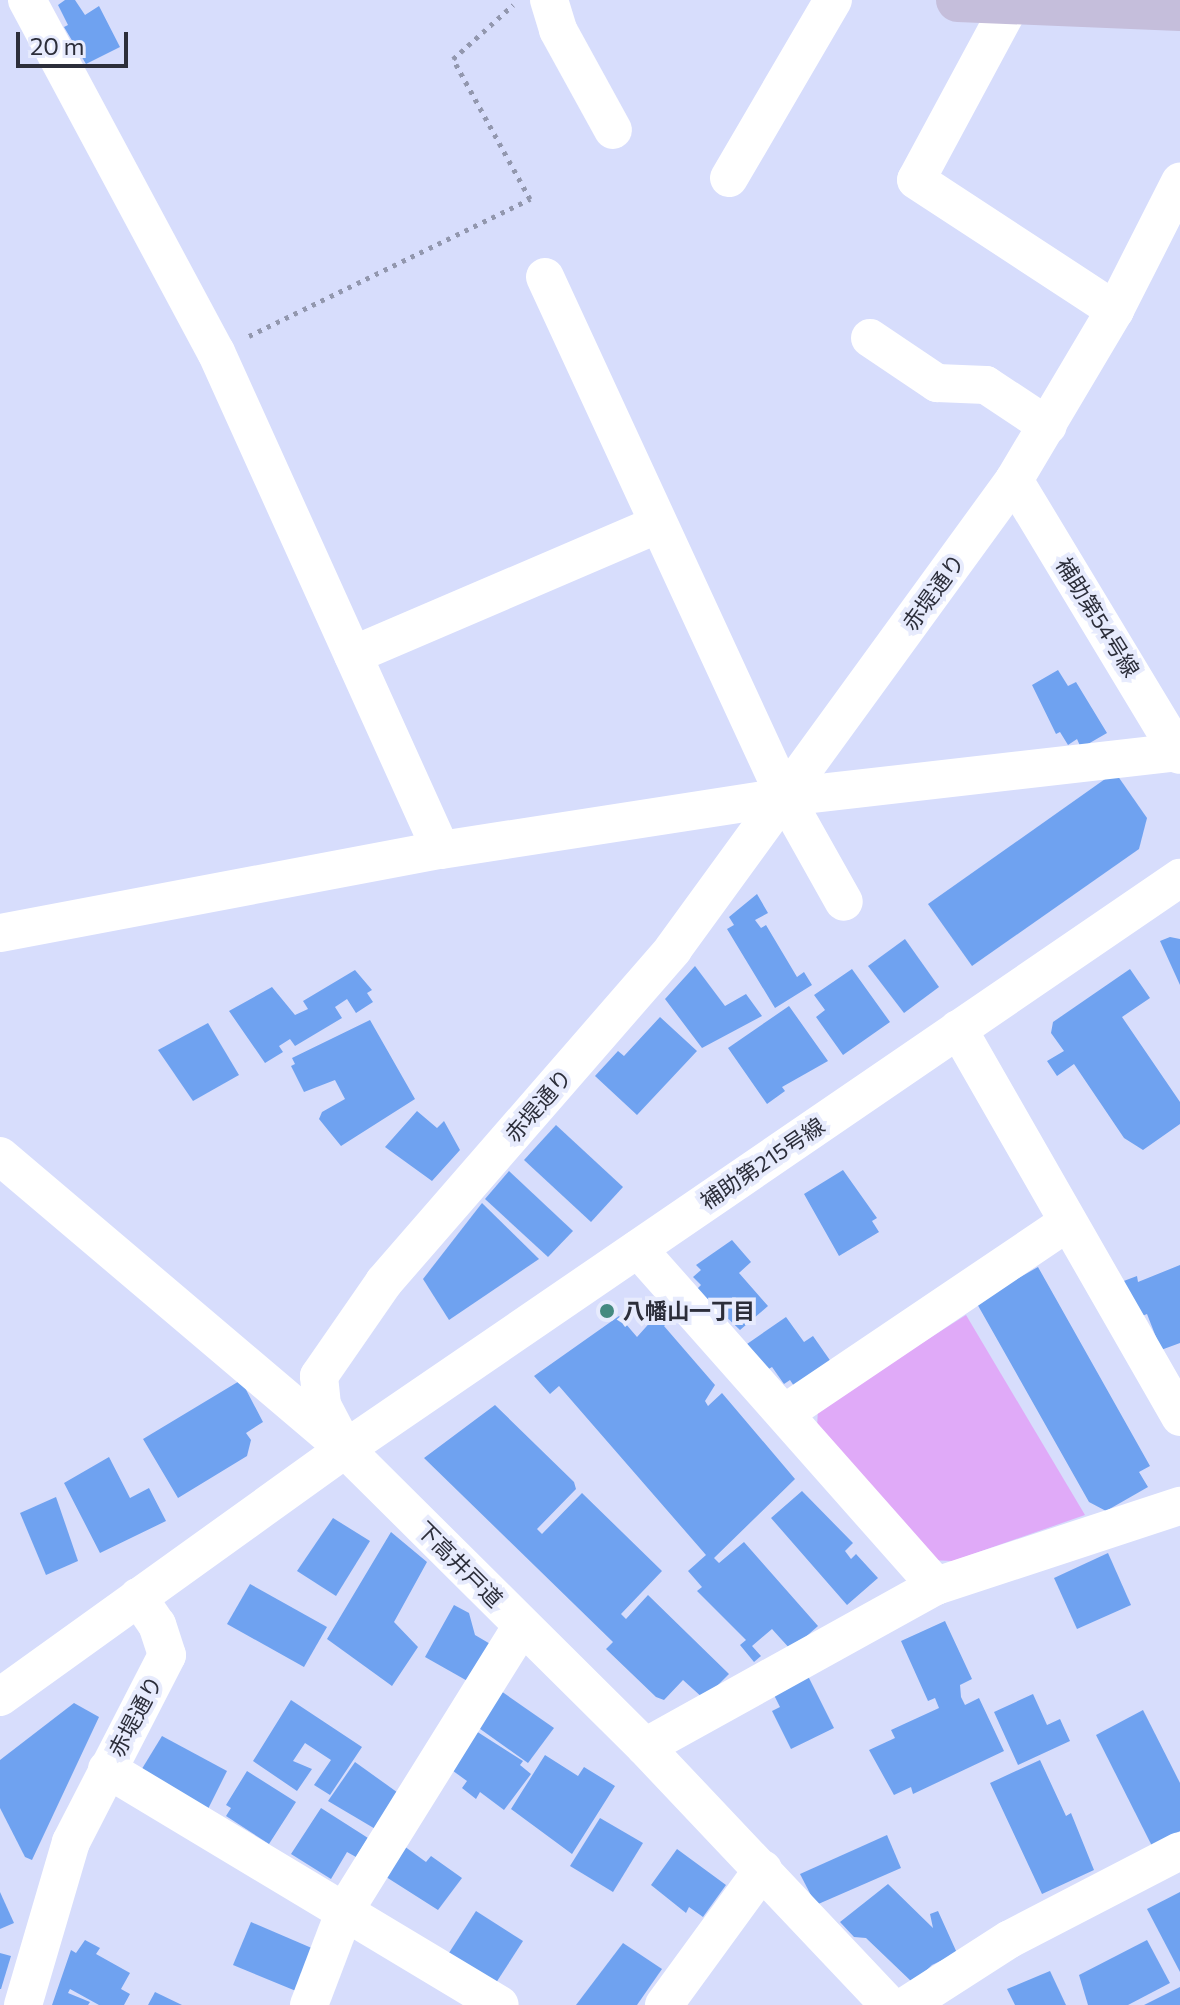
<!DOCTYPE html>
<meta charset="utf-8">
<style>
body{margin:0}
#map{position:relative;width:1180px;height:2005px;overflow:hidden;background:#d7ddfc;font-family:Commissioner,"Noto Sans JP",sans-serif}
div>[style]{position:absolute}
.green>*{inset:0;background:#e0aaf8}
.building>*{inset:0;background:#6fa2f0}
.path>*{height:5px;margin-top:-2.5px;transform-origin:0;background:repeating-linear-gradient(90deg,#9297ae 0 4px,transparent 0 10px)}
.minor>*{height:38px;margin:-19px;padding:0 19px;transform-origin:19px;border-radius:19px;background:#fff}
.major>*{height:44px;margin:-22px;padding:0 22px;transform-origin:22px;border-radius:22px;background:#c5bedb}
.dots>*{width:22px;height:22px;translate:-50% -50%;box-sizing:border-box;border:4px solid #e7ebfd;border-radius:50%}
span{translate:-50% -50%;white-space:nowrap;text-align:center;line-height:1.15;-webkit-text-stroke:8px #e7ebfd;paint-order:stroke}
.street-label{font-size:22px;color:#2c2e3a}
.poi-label{font-size:22px;color:#2c2e3a;font-weight:700}
.left{translate:0 -50%;text-align:left}
.scale{position:absolute;left:16px;top:32px;width:112px;height:36px;box-sizing:border-box;border:4px solid #2c2e3a;border-top:0;padding-left:10px;font-size:24px;line-height:28px;white-space:nowrap;color:#2c2e3a;-webkit-text-stroke:6px #e7ebfd;paint-order:stroke}
</style>
<div id="map">
<div class="green">
<i style="clip-path:polygon(966px 1315px,1085px 1515px,953px 1561px,928px 1560px,817px 1428px,818px 1409px)"></i>
</div>
<div class="building">
<i style="clip-path:polygon(65px 0,75px 0,85px 15px,99px 6px,120px 47px,86px 64px,64px 27px,68px 25px,58px 5px)"></i>
<i style="clip-path:polygon(1058px 670px,1068px 686px,1076px 682px,1107px 733px,1081px 748px,1077px 739px,1068px 745px,1060px 732px,1056px 734px,1032px 685px)"></i>
<i style="clip-path:polygon(1115px 772px,1147px 818px,1139px 849px,972px 966px,928px 904px)"></i>
<i style="clip-path:polygon(757px 894px,768px 913px,755px 920px,761px 928px,766px 925px,797px 977px,804px 972px,812px 985px,775px 1008px,727px 929px,734px 925px,729px 917px)"></i>
<i style="clip-path:polygon(1170px 937px,1180px 939px,1180px 985px,1160px 941px)"></i>
<i style="clip-path:polygon(905px 939px,939px 987px,904px 1013px,868px 966px)"></i>
<i style="clip-path:polygon(695px 966px,725px 1006px,746px 994px,762px 1016px,702px 1048px,665px 999px)"></i>
<i style="clip-path:polygon(852px 969px,890px 1022px,843px 1055px,816px 1017px,825px 1010px,814px 995px)"></i>
<i style="clip-path:polygon(1130px 969px,1150px 998px,1122px 1017px,1180px 1102px,1180px 1124px,1143px 1150px,1124px 1138px,1074px 1064px,1057px 1076px,1047px 1061px,1064px 1051px,1051px 1033px,1053px 1022px)"></i>
<i style="clip-path:polygon(355px 970px,372px 990px,367px 993px,373px 1002px,356px 1013px,347px 999px,335px 1007px,342px 1018px,295px 1046px,290px 1039px,279px 1046px,283px 1052px,265px 1063px,229px 1011px,272px 987px,295px 1015px,308px 1009px,303px 1001px)"></i>
<i style="clip-path:polygon(789px 1006px,828px 1061px,782px 1087px,785px 1091px,767px 1104px,728px 1048px)"></i>
<i style="clip-path:polygon(660px 1017px,697px 1051px,637px 1115px,595px 1076px,618px 1051px,624px 1056px)"></i>
<i style="clip-path:polygon(370px 1020px,415px 1099px,341px 1146px,319px 1119px,322px 1112px,345px 1099px,335px 1080px,304px 1092px,291px 1066px,295px 1064px,292px 1058px)"></i>
<i style="clip-path:polygon(208px 1023px,239px 1075px,193px 1101px,158px 1050px)"></i>
<i style="clip-path:polygon(417px 1111px,437px 1128px,444px 1121px,460px 1150px,432px 1181px,385px 1147px)"></i>
<i style="clip-path:polygon(556px 1125px,623px 1187px,591px 1222px,524px 1160px)"></i>
<i style="clip-path:polygon(843px 1170px,877px 1218px,872px 1221px,879px 1232px,839px 1256px,804px 1194px)"></i>
<i style="clip-path:polygon(509px 1171px,573px 1231px,548px 1257px,485px 1199px)"></i>
<i style="clip-path:polygon(482px 1203px,539px 1259px,449px 1320px,423px 1279px)"></i>
<i style="clip-path:polygon(732px 1240px,751px 1262px,739px 1273px,768px 1306px,740px 1330px,697px 1289px,701px 1285px,693px 1277px,701px 1270px,696px 1265px)"></i>
<i style="clip-path:polygon(1180px 1265px,1180px 1343px,1161px 1350px,1147px 1314px,1142px 1316px,1121px 1282px,1137px 1276px,1138px 1282px)"></i>
<i style="clip-path:polygon(1038px 1267px,1150px 1466px,1139px 1472px,1148px 1487px,1106px 1511px,1089px 1502px,976px 1302px)"></i>
<i style="clip-path:polygon(663px 1308px,673px 1318px,664px 1326px,715px 1385px,705px 1401px,708px 1406px,722px 1393px,795px 1479px,714px 1558px,719px 1563px,744px 1542px,818px 1626px,791px 1650px,772px 1629px,752px 1646px,761px 1656px,754px 1662px,740px 1645px,746px 1640px,697px 1591px,702px 1587px,688px 1571px,706px 1555px,559px 1386px,550px 1394px,534px 1376px,619px 1316px,637px 1337px)"></i>
<i style="clip-path:polygon(786px 1317px,804px 1342px,813px 1336px,834px 1366px,798px 1392px,790px 1380px,784px 1384px,772px 1367px,767px 1370px,747px 1344px)"></i>
<i style="clip-path:polygon(241px 1380px,263px 1422px,246px 1433px,251px 1440px,247px 1456px,178px 1498px,143px 1439px)"></i>
<i style="clip-path:polygon(495px 1405px,574px 1482px,576px 1489px,537px 1529px,542px 1534px,582px 1493px,662px 1571px,621px 1614px,626px 1619px,648px 1595px,729px 1674px,704px 1699px,683px 1680px,664px 1700px,656px 1697px,606px 1649px,613px 1642px,424px 1458px)"></i>
<i style="clip-path:polygon(109px 1457px,130px 1498px,149px 1488px,166px 1521px,100px 1553px,64px 1483px)"></i>
<i style="clip-path:polygon(802px 1491px,853px 1543px,845px 1551px,851px 1559px,856px 1554px,878px 1578px,847px 1605px,771px 1518px)"></i>
<i style="clip-path:polygon(56px 1497px,78px 1561px,46px 1575px,20px 1513px)"></i>
<i style="clip-path:polygon(333px 1518px,370px 1541px,336px 1596px,297px 1571px)"></i>
<i style="clip-path:polygon(391px 1532px,427px 1562px,394px 1622px,418px 1647px,392px 1686px,327px 1639px)"></i>
<i style="clip-path:polygon(1108px 1553px,1131px 1605px,1077px 1629px,1054px 1578px)"></i>
<i style="clip-path:polygon(250px 1584px,327px 1627px,304px 1667px,227px 1624px)"></i>
<i style="clip-path:polygon(454px 1605px,469px 1613px,475px 1635px,492px 1645px,471px 1683px,425px 1657px)"></i>
<i style="clip-path:polygon(945px 1621px,972px 1679px,960px 1685px,961px 1697px,965px 1705px,979px 1698px,1004px 1751px,913px 1794px,911px 1787px,894px 1795px,869px 1750px,895px 1738px,891px 1730px,939px 1708px,935px 1698px,928px 1701px,901px 1641px)"></i>
<i style="clip-path:polygon(808px 1676px,834px 1728px,791px 1749px,772px 1711px,780px 1707px,773px 1693px)"></i>
<i style="clip-path:polygon(501px 1691px,554px 1728px,528px 1763px,476px 1726px)"></i>
<i style="clip-path:polygon(1033px 1694px,1047px 1725px,1060px 1719px,1070px 1741px,1018px 1765px,994px 1712px)"></i>
<i style="clip-path:polygon(291px 1700px,362px 1747px,330px 1795px,314px 1785px,331px 1760px,305px 1743px,293px 1761px,312px 1769px,297px 1791px,253px 1761px)"></i>
<i style="clip-path:polygon(74px 1703px,99px 1717px,32px 1860px,25px 1857px,0 1808px,0 1760px)"></i>
<i style="clip-path:polygon(1143px 1710px,1180px 1783px,1180px 1831px,1152px 1846px,1096px 1735px)"></i>
<i style="clip-path:polygon(476px 1731px,523px 1761px,520px 1765px,531px 1774px,504px 1810px,480px 1792px,476px 1799px,462px 1788px,467px 1781px,449px 1768px)"></i>
<i style="clip-path:polygon(162px 1736px,227px 1771px,206px 1813px,140px 1772px)"></i>
<i style="clip-path:polygon(545px 1755px,578px 1776px,584px 1767px,615px 1786px,572px 1854px,511px 1809px)"></i>
<i style="clip-path:polygon(1040px 1760px,1066px 1816px,1071px 1813px,1094px 1870px,1042px 1894px,990px 1783px)"></i>
<i style="clip-path:polygon(355px 1762px,401px 1795px,377px 1830px,328px 1801px)"></i>
<i style="clip-path:polygon(247px 1771px,296px 1802px,269px 1844px,226px 1816px,231px 1808px,226px 1805px)"></i>
<i style="clip-path:polygon(321px 1808px,368px 1838px,356px 1857px,347px 1852px,331px 1879px,291px 1854px)"></i>
<i style="clip-path:polygon(600px 1818px,643px 1843px,613px 1892px,570px 1866px)"></i>
<i style="clip-path:polygon(887px 1835px,901px 1868px,816px 1905px,800px 1874px)"></i>
<i style="clip-path:polygon(404px 1846px,426px 1862px,431px 1856px,462px 1878px,438px 1910px,383px 1875px)"></i>
<i style="clip-path:polygon(677px 1849px,726px 1885px,703px 1917px,689px 1907px,686px 1913px,651px 1885px)"></i>
<i style="clip-path:polygon(888px 1884px,933px 1928px,930px 1914px,938px 1911px,957px 1953px,932px 1965px,913px 1983px,866px 1938px,854px 1937px,840px 1922px)"></i>
<i style="clip-path:polygon(0 1892px,14px 1923px,0 1929px)"></i>
<i style="clip-path:polygon(1180px 1892px,1180px 1972px,1147px 1909px)"></i>
<i style="clip-path:polygon(476px 1911px,523px 1941px,494px 1986px,447px 1956px)"></i>
<i style="clip-path:polygon(251px 1922px,314px 1949px,296px 1991px,233px 1965px)"></i>
<i style="clip-path:polygon(85px 1940px,100px 1948px,96px 1954px,130px 1973px,121px 1989px,130px 1994px,124px 2005px,99px 2005px,70px 1989px,68px 1993px,90px 2002px,88px 2005px,52px 2005px,71px 1950px,76px 1953px)"></i>
<i style="clip-path:polygon(1147px 1940px,1170px 1983px,1128px 2005px,1088px 2005px,1079px 1975px)"></i>
<i style="clip-path:polygon(623px 1943px,662px 1969px,637px 2005px,576px 2005px)"></i>
<i style="clip-path:polygon(0 1953px,11px 1956px,1px 1989px,0 1989px)"></i>
<i style="clip-path:polygon(1050px 1971px,1066px 2005px,1015px 2005px,1007px 1989px)"></i>
<i style="clip-path:polygon(1180px 1987px,1180px 2005px,1144px 2005px)"></i>
<i style="clip-path:polygon(155px 1992px,182px 2005px,148px 2005px)"></i>
</div>
<div class="path">
<i style="left:249px;top:336px;width:313px;rotate:-26deg"></i>
<i style="left:530px;top:199px;width:160px;rotate:-118.8deg"></i>
<i style="left:453px;top:59px;width:81px;rotate:-42deg"></i>
</div>
<div class="minor">
<i style="left:27px;top:0;width:400px;rotate:61.8deg"></i>
<i style="left:216px;top:352px;width:546px;rotate:65.69deg"></i>
<i style="left:549px;top:0;width:31px;rotate:73deg"></i>
<i style="left:558px;top:30px;width:114px;rotate:61.2deg"></i>
<i style="left:1013px;top:0;width:204px;rotate:118.3deg"></i>
<i style="left:916px;top:180px;width:238px;rotate:33.2deg"></i>
<i style="left:729px;top:178px;width:206px;rotate:-59.7deg"></i>
<i style="left:545px;top:277px;width:573px;rotate:65.22deg"></i>
<i style="left:785px;top:797px;width:120px;rotate:60.7deg"></i>
<i style="left:870px;top:338px;width:81px;rotate:33.9deg"></i>
<i style="left:937px;top:383px;width:49px;rotate:2.3deg"></i>
<i style="left:986px;top:385px;width:74px;rotate:33.5deg"></i>
<i style="left:1014px;top:480px;width:321px;rotate:58.9deg"></i>
<i style="left:353px;top:655px;width:331px;rotate:-23.2deg"></i>
<i style="left:0;top:933px;width:449px;rotate:-10.7deg"></i>
<i style="left:441px;top:850px;width:348px;rotate:-8.8deg"></i>
<i style="left:785px;top:797px;width:396px;rotate:-6.5deg"></i>
<i style="left:958px;top:1029px;width:447px;rotate:60.2deg"></i>
<i style="left:0;top:1156px;width:453px;rotate:40.3deg"></i>
<i style="left:345px;top:1449px;width:423px;rotate:44.8deg"></i>
<i style="left:645px;top:1747px;width:355px;rotate:46.6deg"></i>
<i style="left:638px;top:1249px;width:450px;rotate:48.5deg"></i>
<i style="left:785px;top:1413px;width:341px;rotate:-34deg"></i>
<i style="left:345px;top:1449px;width:50px;rotate:-117.6deg"></i>
<i style="left:322px;top:1405px;width:29px;rotate:-96deg"></i>
<i style="left:319px;top:1376px;width:114px;rotate:-55.3deg"></i>
<i style="left:384px;top:1282px;width:441px;rotate:-49deg"></i>
<i style="left:673px;top:949px;width:580px;rotate:-53.98deg"></i>
<i style="left:1014px;top:480px;width:198px;rotate:-59.3deg"></i>
<i style="left:1115px;top:310px;width:144px;rotate:-63.1deg"></i>
<i style="left:0;top:1697px;width:425px;rotate:-35.7deg"></i>
<i style="left:345px;top:1449px;width:1012px;rotate:-34.37deg"></i>
<i style="left:645px;top:1747px;width:333px;rotate:-29deg"></i>
<i style="left:936px;top:1586px;width:257px;rotate:-18.2deg"></i>
<i style="left:107px;top:1769px;width:458px;rotate:31deg"></i>
<i style="left:23px;top:2005px;width:170px;rotate:-73.6deg"></i>
<i style="left:71px;top:1842px;width:210px;rotate:-62.8deg"></i>
<i style="left:167px;top:1655px;width:32px;rotate:-108deg"></i>
<i style="left:157px;top:1625px;width:34px;rotate:-124deg"></i>
<i style="left:309px;top:2005px;width:102px;rotate:-69.2deg"></i>
<i style="left:345px;top:1910px;width:335px;rotate:-58.1deg"></i>
<i style="left:664px;top:2005px;width:168px;rotate:-53.9deg"></i>
<i style="left:907px;top:2005px;width:122px;rotate:-32.7deg"></i>
<i style="left:1010px;top:1939px;width:191px;rotate:-27.4deg"></i>
</div>
<div class="major">
<i style="left:958px;top:0;width:222px;rotate:2.3deg"></i>
</div>
<div class="dots">
<i style="left:607px;top:1311px;background:#458a80"></i>
</div>
<div class="street-label">
<span style="left:933px;top:592px;rotate:-54deg">赤堤通り</span>
<span style="left:1098px;top:617px;rotate:58deg">補助第54号線</span>
<span style="left:538px;top:1105px;rotate:-49deg">赤堤通り</span>
<span style="left:762px;top:1163px;rotate:-34deg">補助第215号線</span>
<span style="left:460px;top:1564px;rotate:45deg">下高井戸道</span>
<span style="left:135px;top:1716px;rotate:-62deg">赤堤通り</span>
</div>
<div class="poi-label">
<span class="left" style="left:623px;top:1311px">八幡山一丁目</span>
</div>
<div class="scale">20 m</div>
</div>
